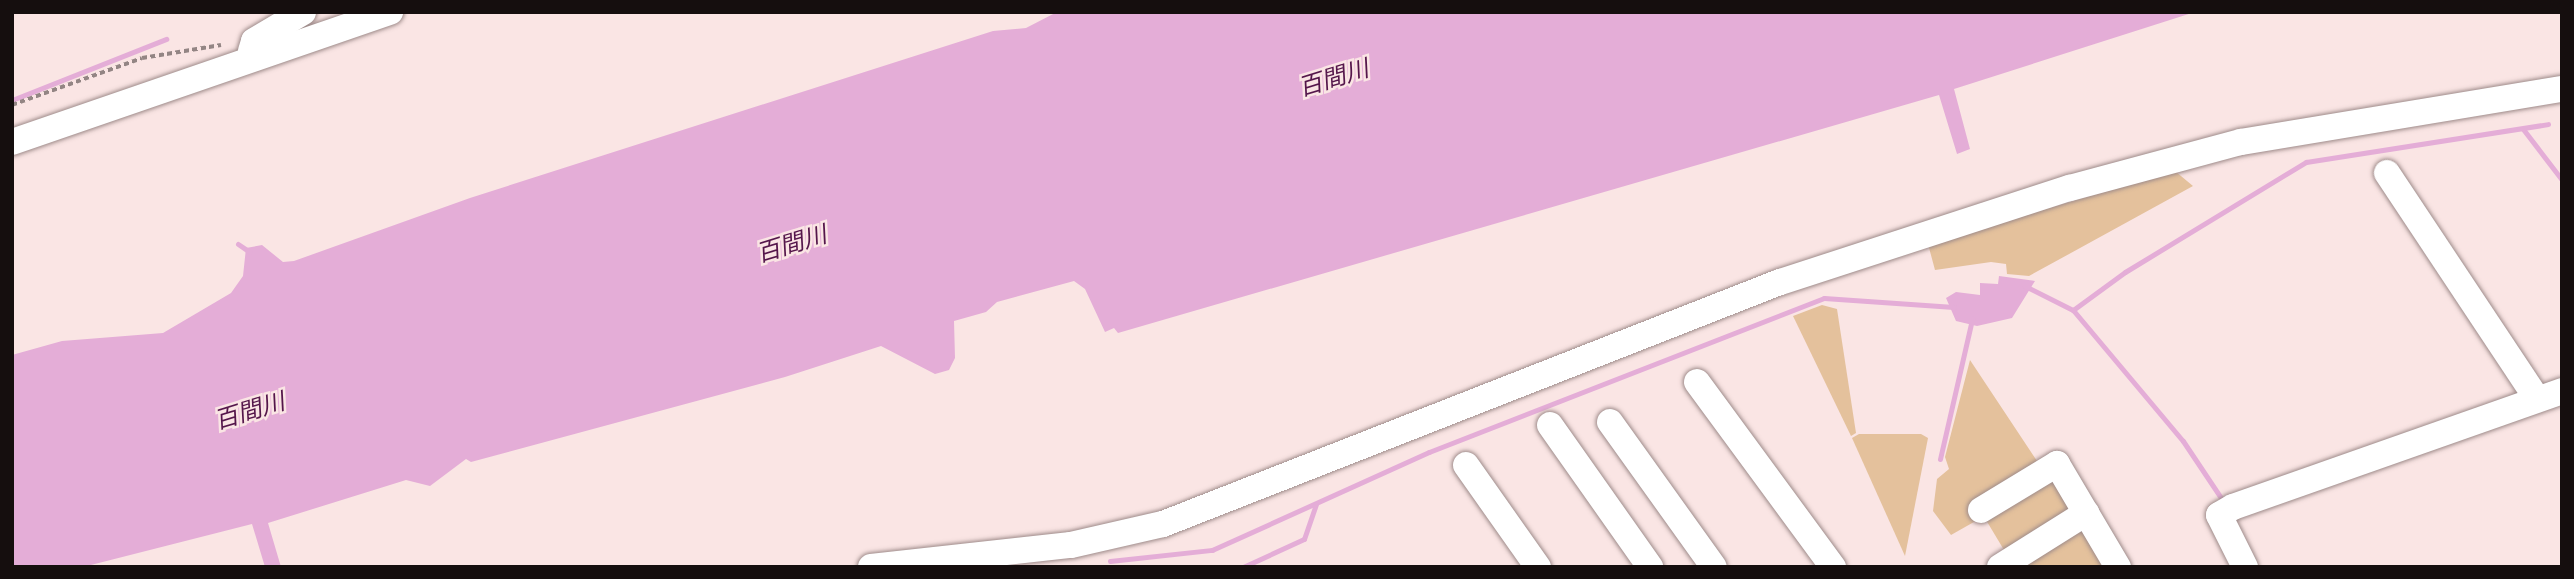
<!DOCTYPE html>
<meta charset="utf-8">
<style>
body{margin:0}
#map{position:relative;width:2574px;height:579px;overflow:hidden;background:#fae5e4;font-family:"Noto Sans","Noto Sans JP",sans-serif}
div>[style]{position:absolute}
.green>*{inset:0;background:#e4c19c}
.water>*{inset:0;background:#e4add7}
.stream>*{height:5px;margin:-2.5px;padding:0 2.5px;transform-origin:2.5px;border-radius:2.5px;background:#e4add7}
.path>*{height:3.5px;margin-top:-1.75px;transform-origin:0;background:repeating-linear-gradient(90deg,#938584 0 5px,transparent 0 8.5px)}
.roads{filter:drop-shadow(0 0 2px #9e8b8a) drop-shadow(0 0 2px #9e8b8a)}
.minor>*{height:26px;margin:-13px;padding:0 13px;transform-origin:13px;border-radius:13px;background:#fff}
span{translate:-50% -50%;white-space:nowrap;text-align:center;line-height:1.15;-webkit-text-stroke:5px #fae5e4;paint-order:stroke}
.water-label{font-size:24px;color:#55164b;font-style:italic}
.frame{position:absolute;inset:0;border:14px solid #150e0e;pointer-events:none}
</style>
<div id="map">
<div class="green">
<i style="clip-path:polygon(2175px 171px,2193px 186px,2029px 276px,2007px 274px,2006px 264px,1991px 262px,1935px 270px,1928px 244px)"></i>
<i style="clip-path:polygon(1822px 305px,1837px 309px,1856px 433px,1851px 436px,1793px 316px)"></i>
<i style="clip-path:polygon(1970px 360px,2041px 467px,1981px 518px,1951px 535px,1933px 511px,1937px 479px,1949px 469px,1945px 457px)"></i>
<i style="clip-path:polygon(1859px 434px,1921px 434px,1928px 438px,1905px 556px,1852px 438px)"></i>
<i style="clip-path:polygon(2051px 475px,2076px 511px,2007px 555px,1983px 515px)"></i>
<i style="clip-path:polygon(2080px 523px,2107px 562px,2099px 567px,2010px 567px)"></i>
</div>
<div class="water">
<i style="clip-path:polygon(1057px 12px,2195px 12px,1954px 89px,1970px 149px,1957px 154px,1939px 95px,1118px 333px,1114px 328px,1105px 332px,1085px 289px,1074px 281px,997px 302px,986px 312px,954px 321px,955px 358px,949px 370px,935px 374px,881px 346px,785px 377px,471px 462px,466px 459px,430px 486px,406px 480px,268px 523px,281px 567px,265px 567px,252px 524px,83px 567px,12px 567px,12px 355px,62px 341px,163px 333px,231px 293px,243px 276px,246px 248px,262px 245px,283px 262px,294px 261px,470px 198px,993px 31px,1026px 28px)"></i>
<i style="clip-path:polygon(1999px 276px,2035px 281px,2012px 318px,1977px 326px,1956px 321px,1946px 298px,1956px 292px,1980px 295px,1980px 283px,1998px 284px)"></i>
</div>
<div class="stream">
<i style="left:12px;top:100px;width:166px;rotate:-21.6deg"></i>
<i style="left:2523px;top:129px;width:64px;rotate:52.6deg"></i>
<i style="left:238px;top:244px;width:14px;rotate:34deg"></i>
<i style="left:2025px;top:286px;width:54px;rotate:26.6deg"></i>
<i style="left:2073px;top:310px;width:171px;rotate:50deg"></i>
<i style="left:2183px;top:441px;width:76px;rotate:56.3deg"></i>
<i style="left:2073px;top:310px;width:64px;rotate:-36.2deg"></i>
<i style="left:2125px;top:272px;width:212px;rotate:-31.3deg"></i>
<i style="left:2306px;top:162px;width:245px;rotate:-8.9deg"></i>
<i style="left:1940px;top:459px;width:144px;rotate:-77.1deg"></i>
<i style="left:1110px;top:561px;width:103px;rotate:-6.2deg"></i>
<i style="left:1212px;top:550px;width:238px;rotate:-24.3deg"></i>
<i style="left:1429px;top:452px;width:424px;rotate:-21.3deg"></i>
<i style="left:1824px;top:298px;width:130px;rotate:4deg"></i>
<i style="left:1243px;top:567px;width:67px;rotate:-24.7deg"></i>
<i style="left:1304px;top:539px;width:37px;rotate:-71deg"></i>
</div>
<div class="path">
<i style="left:12px;top:105px;width:138px;rotate:-19.9deg"></i>
<i style="left:142px;top:58px;width:80px;rotate:-9.3deg"></i>
</div>
<div class="roads">
<div class="minor">
<i style="left:251px;top:51px;width:10px;rotate:-73deg"></i>
<i style="left:254px;top:41px;width:57px;rotate:-30.6deg"></i>
<i style="left:12px;top:142px;width:400px;rotate:-19deg"></i>
<i style="left:2387px;top:173px;width:271px;rotate:56.4deg"></i>
<i style="left:1697px;top:382px;width:230px;rotate:53.7deg"></i>
<i style="left:1610px;top:422px;width:178px;rotate:54.4deg"></i>
<i style="left:1550px;top:425px;width:174px;rotate:54.8deg"></i>
<i style="left:1466px;top:465px;width:125px;rotate:54.8deg"></i>
<i style="left:1981px;top:510px;width:89px;rotate:-31.2deg"></i>
<i style="left:2057px;top:464px;width:120px;rotate:59.4deg"></i>
<i style="left:871px;top:567px;width:201px;rotate:-6.3deg"></i>
<i style="left:1071px;top:545px;width:94px;rotate:-12.9deg"></i>
<i style="left:1163px;top:524px;width:663px;rotate:-21.42deg"></i>
<i style="left:1780px;top:282px;width:305px;rotate:-18deg"></i>
<i style="left:2070px;top:188px;width:177px;rotate:-15.1deg"></i>
<i style="left:2241px;top:142px;width:325px;rotate:-9.4deg"></i>
<i style="left:2000px;top:567px;width:102px;rotate:-32.1deg"></i>
<i style="left:2245px;top:567px;width:58px;rotate:-116.6deg"></i>
<i style="left:2219px;top:515px;width:16px;rotate:-30deg"></i>
<i style="left:2233px;top:507px;width:349px;rotate:-19.4deg"></i>
</div>
</div>
<div class="water-label">
<span style="left:1333px;top:77px;rotate:-17deg">百間川</span>
<span style="left:791px;top:243px;rotate:-17deg">百間川</span>
<span style="left:249px;top:410px;rotate:-17deg">百間川</span>
</div>
<div class="frame"></div>
</div>
